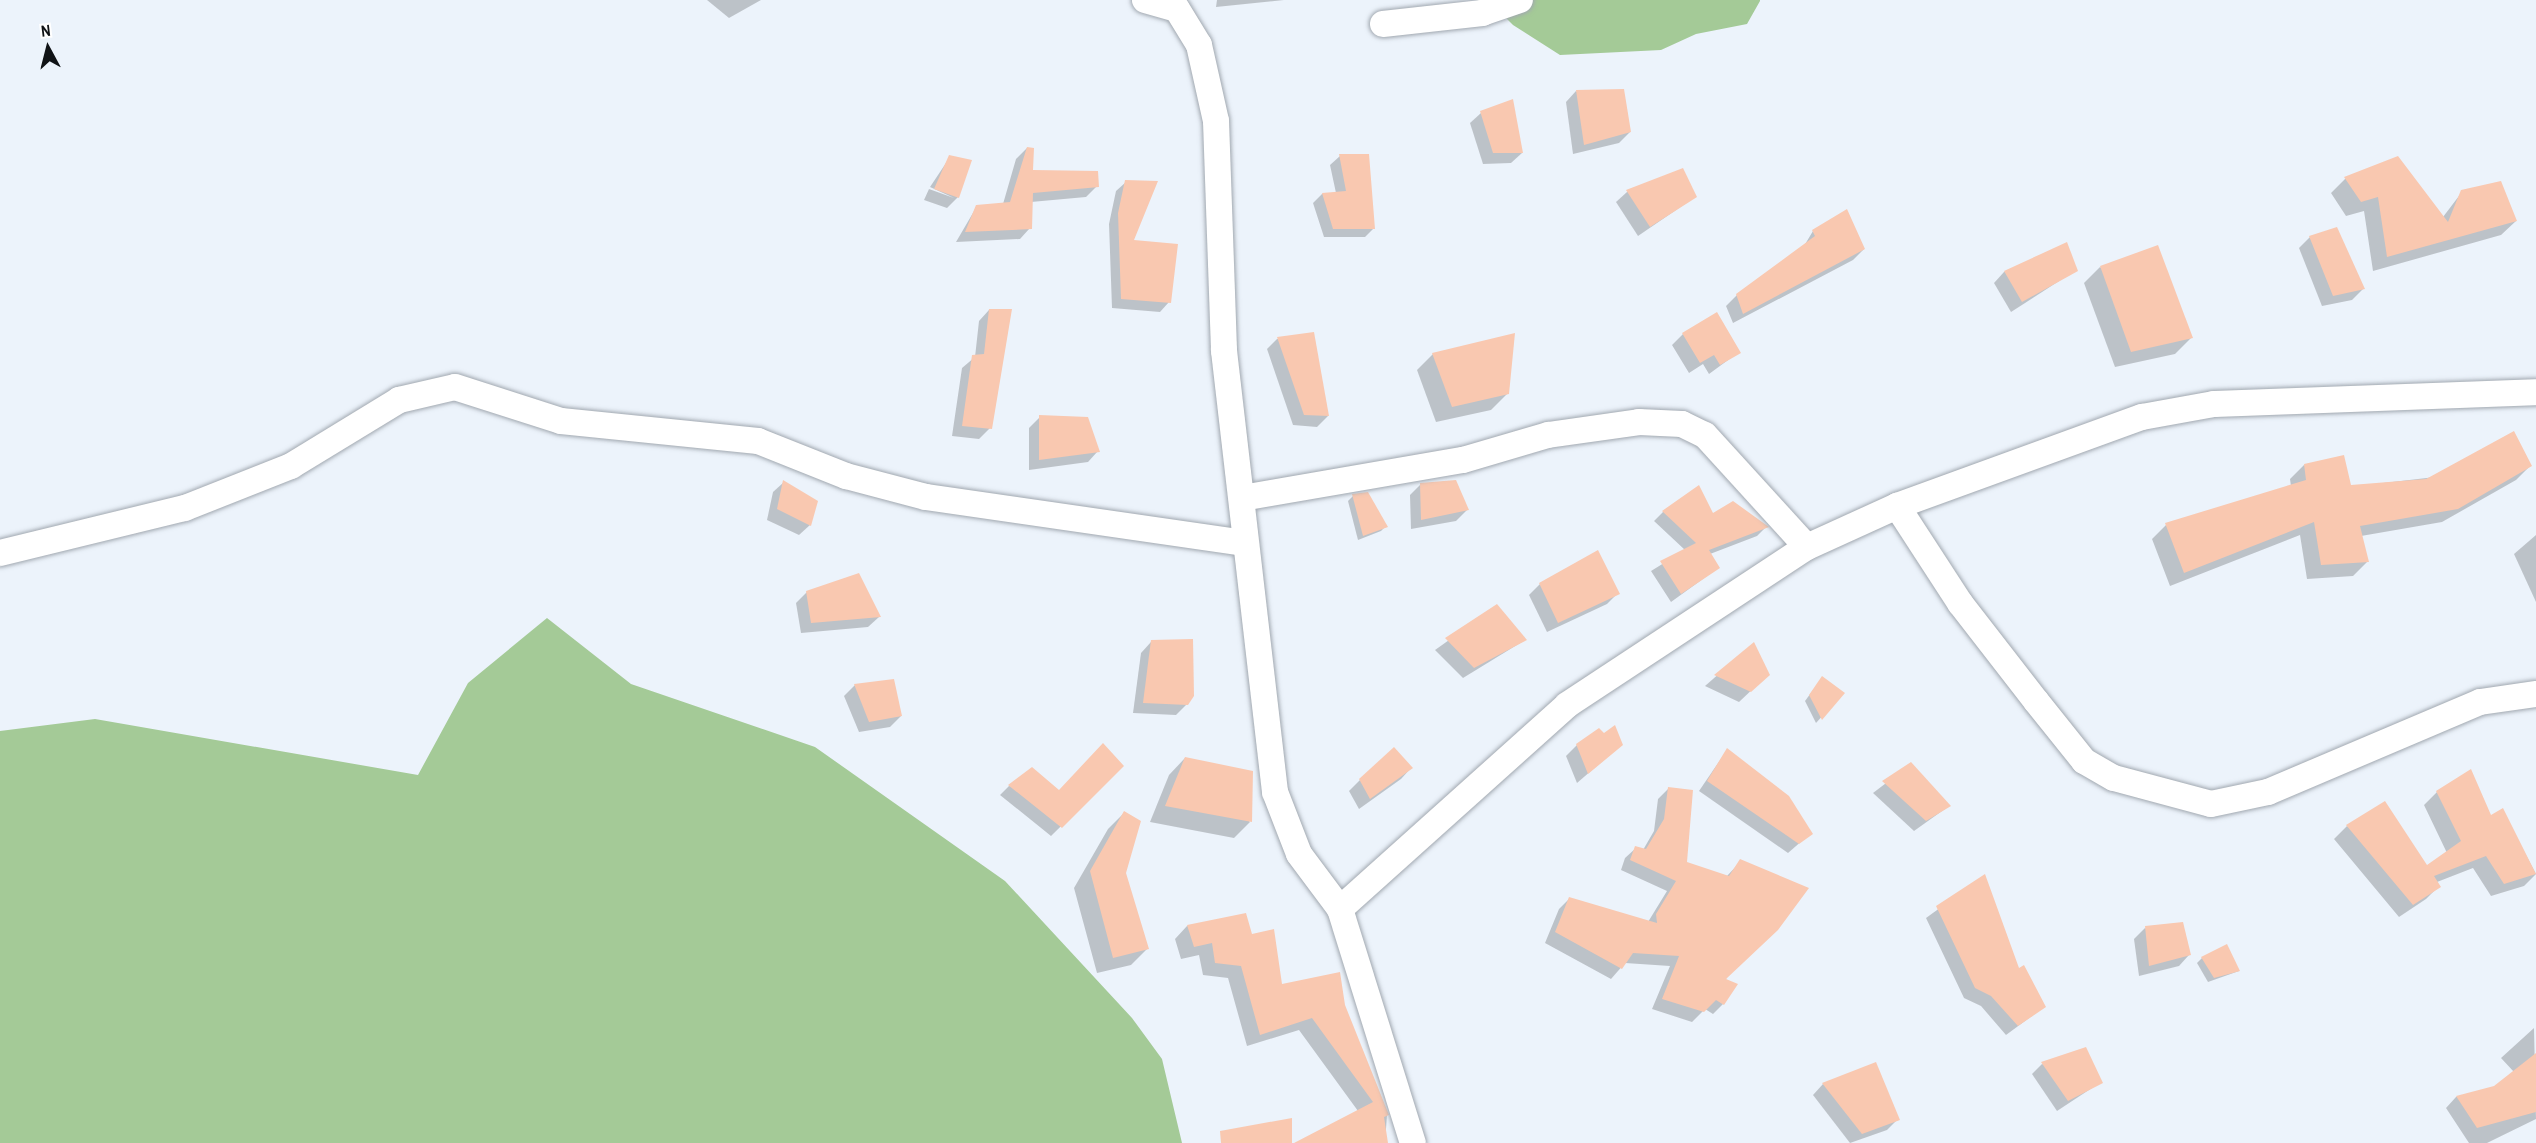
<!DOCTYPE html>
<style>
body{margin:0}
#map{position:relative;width:2536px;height:1143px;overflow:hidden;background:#ecf3fb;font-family:"Archivo Narrow",sans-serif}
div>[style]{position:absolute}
.forest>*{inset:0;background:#a4ca97}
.shadow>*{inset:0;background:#0003}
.building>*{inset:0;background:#f9c8b0}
.roads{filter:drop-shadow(0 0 2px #a1a8b0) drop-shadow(0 0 2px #a1a8b0)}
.minor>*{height:26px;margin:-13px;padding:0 13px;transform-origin:13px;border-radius:13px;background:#fff}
span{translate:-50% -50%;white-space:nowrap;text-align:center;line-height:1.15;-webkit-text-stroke:5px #fff;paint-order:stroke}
.north{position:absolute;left:18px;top:18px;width:60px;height:60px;-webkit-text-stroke:4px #fff;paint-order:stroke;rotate:353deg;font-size:16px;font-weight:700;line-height:24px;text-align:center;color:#101316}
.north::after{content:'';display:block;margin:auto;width:21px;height:27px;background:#101316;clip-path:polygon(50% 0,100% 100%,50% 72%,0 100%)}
</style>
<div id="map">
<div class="forest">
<i style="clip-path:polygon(1488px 0,1760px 0,1760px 1px,1747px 24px,1696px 34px,1661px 50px,1560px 55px,1513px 25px)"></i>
<i style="clip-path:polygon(547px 618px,631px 684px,815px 747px,1005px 881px,1132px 1018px,1162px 1059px,1182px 1143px,0 1143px,0 731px,95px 719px,418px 775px,468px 683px)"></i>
</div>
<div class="shadow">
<i style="clip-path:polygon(707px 0,761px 0,729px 18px)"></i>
<i style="clip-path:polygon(1217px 0,1284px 0,1216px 7px)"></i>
<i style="clip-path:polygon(1576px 91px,1630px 132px,1619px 143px,1573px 154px,1566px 102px)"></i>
<i style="clip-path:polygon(1481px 113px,1522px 153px,1511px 163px,1483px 164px,1470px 123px)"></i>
<i style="clip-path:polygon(1027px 148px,1032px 171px,1097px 186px,1086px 197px,1031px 202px,1030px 228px,1020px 239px,956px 242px,977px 206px,1003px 204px,1016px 159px)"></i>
<i style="clip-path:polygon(1340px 156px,1374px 228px,1365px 237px,1324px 237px,1313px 203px,1322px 194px,1336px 193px,1330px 165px)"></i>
<i style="clip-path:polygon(950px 157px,958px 197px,947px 208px,924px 200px,929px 189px,954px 198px,930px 187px)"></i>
<i style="clip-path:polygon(2398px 158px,2443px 217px,2462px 192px,2516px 221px,2501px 235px,2373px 271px,2364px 211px,2346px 216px,2331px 193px,2345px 179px)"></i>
<i style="clip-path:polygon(1682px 170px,1695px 197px,1638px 236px,1616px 202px,1627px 192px)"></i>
<i style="clip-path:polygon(1126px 182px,1132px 241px,1169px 302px,1160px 312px,1112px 308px,1109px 224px,1116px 191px)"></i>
<i style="clip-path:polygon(1846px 211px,1864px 249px,1853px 260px,1733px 323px,1726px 306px,1737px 295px,1804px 246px,1813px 231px)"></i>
<i style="clip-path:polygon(2310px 237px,2363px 289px,2352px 300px,2322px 306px,2299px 248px)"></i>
<i style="clip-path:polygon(2066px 244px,2076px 270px,2011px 312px,1994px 283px,2004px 272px)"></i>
<i style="clip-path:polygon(2100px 267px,2191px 338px,2175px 354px,2115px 367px,2084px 283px)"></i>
<i style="clip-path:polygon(989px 310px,990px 428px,979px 439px,952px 436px,962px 368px,975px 357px,979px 321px)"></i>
<i style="clip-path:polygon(1312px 334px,1328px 416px,1317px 427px,1293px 425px,1267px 349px,1277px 339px)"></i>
<i style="clip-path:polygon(1683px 334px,1739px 352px,1709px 374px,1703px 364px,1689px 373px,1672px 345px)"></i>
<i style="clip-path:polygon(1433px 354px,1507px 394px,1491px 410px,1436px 422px,1417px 370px)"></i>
<i style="clip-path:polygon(1040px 417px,1098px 451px,1088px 462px,1029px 470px,1029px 428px)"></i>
<i style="clip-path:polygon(2304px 465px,2349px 487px,2530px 466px,2516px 480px,2442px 522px,2361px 536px,2367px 562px,2353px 576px,2307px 579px,2300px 535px,2170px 586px,2152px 539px,2166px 525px,2291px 486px,2290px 479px)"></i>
<i style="clip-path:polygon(784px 482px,810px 525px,799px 535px,767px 520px,773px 492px)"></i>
<i style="clip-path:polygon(1421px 484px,1467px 510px,1456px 521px,1411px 529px,1410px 495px)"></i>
<i style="clip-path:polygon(1353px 496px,1386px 526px,1381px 531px,1358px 540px,1348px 501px)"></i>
<i style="clip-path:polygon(1663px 512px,1712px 515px,1766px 527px,1757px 536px,1710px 554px,1718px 568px,1671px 602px,1651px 571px,1685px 550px,1654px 521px)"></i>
<i style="clip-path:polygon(2536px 535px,2536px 602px,2514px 554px)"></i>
<i style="clip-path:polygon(1540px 584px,1618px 593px,1607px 604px,1547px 632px,1529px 595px)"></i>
<i style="clip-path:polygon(807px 592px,879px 617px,868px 627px,801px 633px,796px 603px)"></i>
<i style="clip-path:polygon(1497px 606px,1525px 640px,1463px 678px,1435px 650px)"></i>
<i style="clip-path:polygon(1151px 642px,1187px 704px,1176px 715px,1133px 713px,1141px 653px)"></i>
<i style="clip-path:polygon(1753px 644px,1757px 685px,1739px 702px,1705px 686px)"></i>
<i style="clip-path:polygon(1822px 678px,1843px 693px,1816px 723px,1805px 701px)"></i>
<i style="clip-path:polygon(855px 685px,901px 716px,890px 727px,859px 732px,844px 696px)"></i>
<i style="clip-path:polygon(1577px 745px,1621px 745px,1577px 783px,1566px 756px)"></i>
<i style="clip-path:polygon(1727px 750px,1811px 833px,1788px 853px,1699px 791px)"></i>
<i style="clip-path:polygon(1185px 758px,1250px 822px,1234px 838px,1150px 822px,1169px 775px)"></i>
<i style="clip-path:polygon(1911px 764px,1949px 806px,1914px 831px,1873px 793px)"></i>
<i style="clip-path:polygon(1122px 766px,1051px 836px,1000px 795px,1009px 786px,1058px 792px)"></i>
<i style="clip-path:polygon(1411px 768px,1401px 779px,1359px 809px,1349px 791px,1360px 780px)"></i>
<i style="clip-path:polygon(1669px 788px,1685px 863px,1727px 876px,1741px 861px,1723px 1004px,1713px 1014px,1705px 1009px,1692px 1022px,1652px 1009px,1670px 966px,1625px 963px,1611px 979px,1545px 943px,1559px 909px,1569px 899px,1648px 922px,1667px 891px,1621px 870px,1625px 858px,1636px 848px,1643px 850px,1654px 831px,1658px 799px)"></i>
<i style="clip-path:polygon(2437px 792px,2490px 817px,2502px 810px,2536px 874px,2524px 886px,2491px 896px,2473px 868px,2437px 882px,2439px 886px,2426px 899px,2399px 917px,2334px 839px,2347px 826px,2426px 867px,2447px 853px,2424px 805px)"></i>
<i style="clip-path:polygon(1124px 813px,1124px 873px,1147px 949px,1131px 965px,1097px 973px,1074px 888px,1108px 829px)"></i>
<i style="clip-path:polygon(1984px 876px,2019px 970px,2044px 1007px,2006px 1035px,1981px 1006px,1964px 998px,1926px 918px)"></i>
<i style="clip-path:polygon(1187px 926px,1250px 936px,1281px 986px,1343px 1005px,1387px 1115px,1385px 1143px,1298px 1143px,1358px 1111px,1299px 1030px,1247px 1046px,1228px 978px,1203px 975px,1199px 955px,1181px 959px,1175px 939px)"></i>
<i style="clip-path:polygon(2145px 928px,2189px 955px,2179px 966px,2139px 976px,2134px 939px)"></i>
<i style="clip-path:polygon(2202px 958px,2239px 971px,2208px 982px,2197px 963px)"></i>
<i style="clip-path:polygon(2534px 1028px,2536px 1119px,2487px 1143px,2469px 1143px,2446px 1108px,2456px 1097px,2494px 1087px,2514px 1072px,2501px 1058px)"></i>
<i style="clip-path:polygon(2042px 1064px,2101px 1082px,2057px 1111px,2032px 1074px)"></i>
<i style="clip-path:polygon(1823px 1084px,1898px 1119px,1887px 1130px,1850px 1143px,1813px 1095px)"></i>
</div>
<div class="building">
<i style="clip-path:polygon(1624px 89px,1631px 132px,1584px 145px,1576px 90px)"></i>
<i style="clip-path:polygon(1513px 99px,1523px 153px,1493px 153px,1480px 111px)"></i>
<i style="clip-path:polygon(1027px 147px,1034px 148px,1033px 170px,1098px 171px,1099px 187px,1033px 193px,1032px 229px,965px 232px,976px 205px,1010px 202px)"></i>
<i style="clip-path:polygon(1339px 154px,1369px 154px,1375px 229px,1333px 229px,1322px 193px,1346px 191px)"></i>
<i style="clip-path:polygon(949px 155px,972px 160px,959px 198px,934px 189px)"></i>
<i style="clip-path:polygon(2398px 156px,2448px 222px,2461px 190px,2501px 181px,2517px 221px,2387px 257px,2378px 197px,2361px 202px,2344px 177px)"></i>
<i style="clip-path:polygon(1683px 168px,1697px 197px,1650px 227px,1626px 190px)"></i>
<i style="clip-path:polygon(1125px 180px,1158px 181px,1134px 240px,1178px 244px,1171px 303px,1121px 299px,1118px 213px)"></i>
<i style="clip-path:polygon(1847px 209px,1865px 249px,1743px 314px,1736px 294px,1815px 236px,1812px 230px)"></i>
<i style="clip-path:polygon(2337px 227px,2365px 289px,2333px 296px,2309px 236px)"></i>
<i style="clip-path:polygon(2067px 242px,2078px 271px,2022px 302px,2004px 271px)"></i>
<i style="clip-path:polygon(2158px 245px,2193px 338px,2131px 352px,2100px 266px)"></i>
<i style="clip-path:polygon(989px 309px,1012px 309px,992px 429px,962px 426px,972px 355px,984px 354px)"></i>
<i style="clip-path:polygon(1717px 312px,1741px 353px,1720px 365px,1714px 355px,1700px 363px,1682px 333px)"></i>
<i style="clip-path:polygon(1314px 332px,1329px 416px,1304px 415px,1277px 337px)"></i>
<i style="clip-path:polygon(1515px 333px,1509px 394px,1452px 407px,1432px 353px)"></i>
<i style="clip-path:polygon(1039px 415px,1088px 417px,1100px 452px,1039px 460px)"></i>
<i style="clip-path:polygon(2514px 431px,2532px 466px,2458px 509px,2360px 526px,2369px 562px,2321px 565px,2314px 522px,2184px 573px,2165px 523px,2306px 480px,2304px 464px,2344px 455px,2351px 485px,2426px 479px)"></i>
<i style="clip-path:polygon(783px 480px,818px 501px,811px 526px,777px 509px)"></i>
<i style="clip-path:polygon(1456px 480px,1469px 510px,1421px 520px,1420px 483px)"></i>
<i style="clip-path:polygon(1699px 485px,1713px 513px,1733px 501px,1769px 527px,1709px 550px,1720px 568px,1681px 594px,1660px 561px,1696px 543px,1662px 511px)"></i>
<i style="clip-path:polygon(1368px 492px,1388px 527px,1363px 536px,1352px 494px)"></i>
<i style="clip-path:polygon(1598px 550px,1620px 594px,1558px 623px,1539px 583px)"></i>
<i style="clip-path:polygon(859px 573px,881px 617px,811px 623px,806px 591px)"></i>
<i style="clip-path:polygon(1497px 604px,1527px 640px,1474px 668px,1445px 638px)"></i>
<i style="clip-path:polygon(1193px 639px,1194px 696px,1188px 705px,1143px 703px,1151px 640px)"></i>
<i style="clip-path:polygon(1754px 642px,1770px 675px,1751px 692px,1714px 675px)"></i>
<i style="clip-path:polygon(1822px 676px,1845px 693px,1822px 720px,1809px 695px)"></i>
<i style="clip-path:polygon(894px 679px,902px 716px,869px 722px,854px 684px)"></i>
<i style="clip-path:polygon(1615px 725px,1623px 745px,1588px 774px,1576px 744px,1599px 728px,1604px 733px)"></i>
<i style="clip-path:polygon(1103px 743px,1124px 766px,1062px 828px,1008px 785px,1032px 767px,1059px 790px)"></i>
<i style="clip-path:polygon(1394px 747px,1413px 768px,1370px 799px,1359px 779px)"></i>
<i style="clip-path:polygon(1727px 748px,1789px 796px,1813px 834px,1799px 844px,1707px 781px)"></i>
<i style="clip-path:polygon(1185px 757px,1253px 771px,1252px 822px,1165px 806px)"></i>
<i style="clip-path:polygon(1911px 762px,1951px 806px,1926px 821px,1882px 781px)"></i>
<i style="clip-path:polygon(2471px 769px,2491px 815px,2503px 808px,2536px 874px,2504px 884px,2486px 856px,2434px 876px,2441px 887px,2413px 905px,2346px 825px,2385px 801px,2427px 865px,2461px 841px,2436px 791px)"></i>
<i style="clip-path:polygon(1668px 787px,1693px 790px,1687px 862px,1729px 876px,1740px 859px,1809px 888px,1778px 930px,1726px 979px,1738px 984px,1724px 1005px,1716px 1000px,1704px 1012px,1662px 999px,1679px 956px,1633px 953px,1622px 969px,1555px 932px,1569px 897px,1657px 923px,1656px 914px,1676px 881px,1630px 860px,1635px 846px,1646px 849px,1664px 819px)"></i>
<i style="clip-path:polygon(1124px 811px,1141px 821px,1126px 873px,1149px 949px,1113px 958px,1090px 871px)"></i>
<i style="clip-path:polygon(1985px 874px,2019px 968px,2024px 965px,2046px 1007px,2018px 1026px,1991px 996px,1975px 988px,1936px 906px)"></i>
<i style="clip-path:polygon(1246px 913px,1252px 934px,1274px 929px,1282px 984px,1340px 972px,1345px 1005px,1389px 1115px,1384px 1117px,1388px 1143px,1294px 1143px,1373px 1102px,1312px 1018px,1260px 1035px,1241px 966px,1215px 963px,1212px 943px,1194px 947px,1187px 925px)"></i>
<i style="clip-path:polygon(2183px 922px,2191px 955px,2149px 966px,2145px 926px)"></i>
<i style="clip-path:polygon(2227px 944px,2240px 971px,2214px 978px,2201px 957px)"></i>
<i style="clip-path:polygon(2086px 1047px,2103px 1083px,2068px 1101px,2041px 1062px)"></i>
<i style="clip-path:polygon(2536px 1053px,2536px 1112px,2477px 1128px,2456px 1096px,2494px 1086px)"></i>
<i style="clip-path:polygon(1876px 1062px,1900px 1120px,1862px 1134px,1822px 1083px)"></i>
<i style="clip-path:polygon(1292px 1118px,1292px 1143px,1221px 1143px,1220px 1131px)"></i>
</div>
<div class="roads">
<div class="minor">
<i style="left:1145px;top:0;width:33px;rotate:16deg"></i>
<i style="left:1177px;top:9px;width:42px;rotate:58.6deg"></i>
<i style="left:1199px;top:45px;width:78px;rotate:77.4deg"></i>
<i style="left:1216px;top:121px;width:230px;rotate:88deg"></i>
<i style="left:1224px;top:351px;width:444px;rotate:83.4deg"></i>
<i style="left:1275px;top:792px;width:66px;rotate:68.8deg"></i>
<i style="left:1299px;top:854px;width:69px;rotate:53.3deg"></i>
<i style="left:1340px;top:909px;width:245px;rotate:72.7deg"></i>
<i style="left:1383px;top:24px;width:100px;rotate:-6.3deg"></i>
<i style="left:1482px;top:13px;width:40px;rotate:-18.9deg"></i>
<i style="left:1242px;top:498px;width:224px;rotate:-9.8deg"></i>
<i style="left:1463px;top:460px;width:89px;rotate:-16.4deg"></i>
<i style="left:1548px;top:435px;width:92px;rotate:-8.1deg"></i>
<i style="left:1639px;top:422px;width:43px;rotate:2.7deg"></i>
<i style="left:1682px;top:424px;width:25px;rotate:26deg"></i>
<i style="left:1705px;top:435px;width:151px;rotate:47.7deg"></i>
<i style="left:1897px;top:506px;width:116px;rotate:57deg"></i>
<i style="left:1960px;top:603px;width:124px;rotate:52.2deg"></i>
<i style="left:2036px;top:701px;width:77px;rotate:51.3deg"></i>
<i style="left:2084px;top:761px;width:34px;rotate:30deg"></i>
<i style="left:2114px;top:778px;width:100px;rotate:15deg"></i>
<i style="left:2211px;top:804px;width:58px;rotate:-11.9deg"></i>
<i style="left:2268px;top:792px;width:230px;rotate:-23deg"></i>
<i style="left:2480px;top:702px;width:57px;rotate:-8.1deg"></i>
<i style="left:0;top:553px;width:190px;rotate:-13.7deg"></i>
<i style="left:185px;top:508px;width:114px;rotate:-21.6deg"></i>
<i style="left:291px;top:466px;width:127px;rotate:-31.4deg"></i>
<i style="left:399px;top:400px;width:57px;rotate:-13.1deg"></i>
<i style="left:455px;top:387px;width:111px;rotate:17.8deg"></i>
<i style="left:561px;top:421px;width:198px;rotate:5.8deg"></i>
<i style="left:758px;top:441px;width:95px;rotate:21.7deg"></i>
<i style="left:846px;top:476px;width:83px;rotate:14.7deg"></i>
<i style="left:926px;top:497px;width:322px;rotate:8.2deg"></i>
<i style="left:1340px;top:909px;width:305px;rotate:-41.9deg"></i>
<i style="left:1567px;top:705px;width:287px;rotate:-33.4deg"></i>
<i style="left:1807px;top:547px;width:99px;rotate:-24.5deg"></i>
<i style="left:1897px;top:506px;width:261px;rotate:-20deg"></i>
<i style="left:2142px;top:417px;width:73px;rotate:-10.2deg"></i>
<i style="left:2214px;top:404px;width:322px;rotate:-2.1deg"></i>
</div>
</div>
<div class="north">N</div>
</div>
